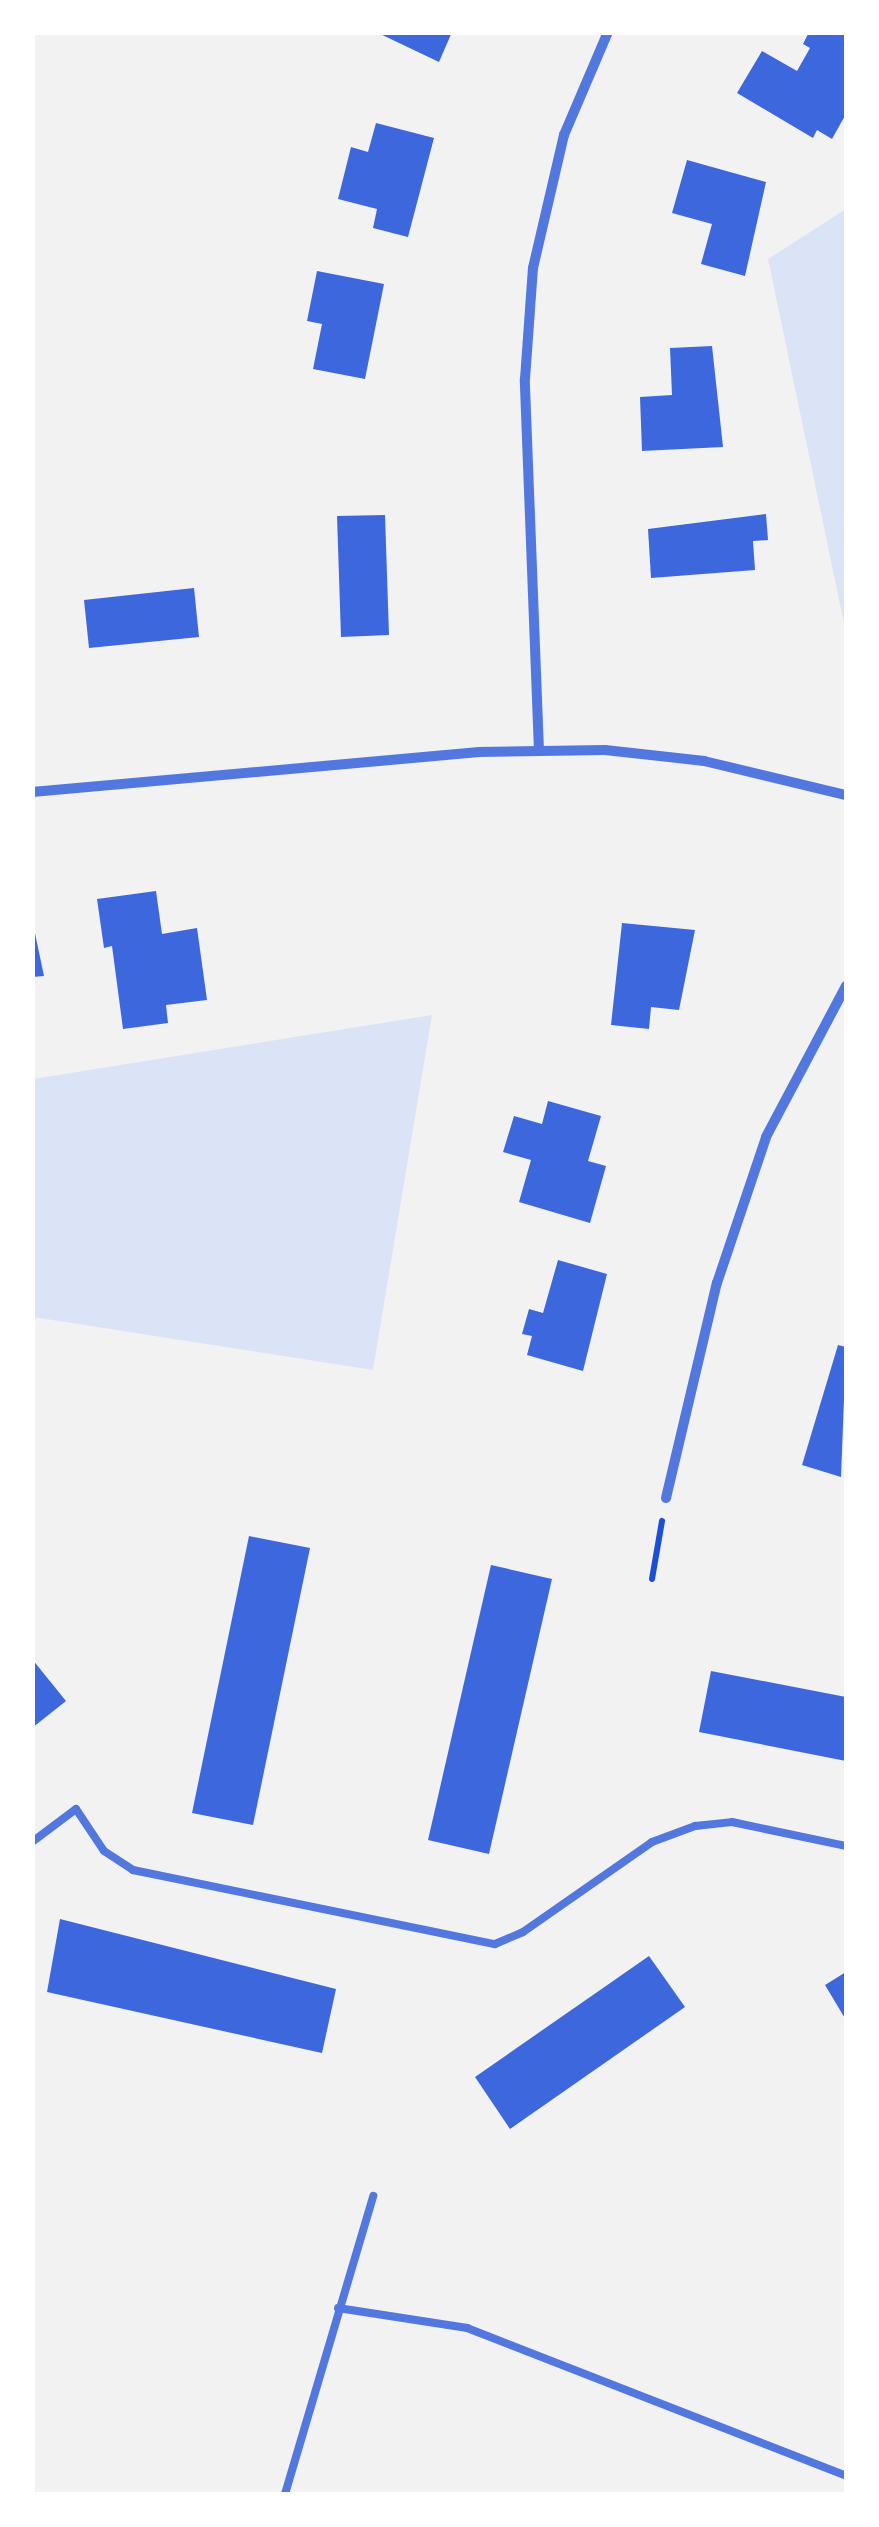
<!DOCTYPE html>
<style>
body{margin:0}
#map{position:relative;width:879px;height:2527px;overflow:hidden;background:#f2f2f2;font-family:"Roboto Condensed",sans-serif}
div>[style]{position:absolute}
.green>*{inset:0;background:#dbe4f7}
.building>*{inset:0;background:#3d67dc}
.path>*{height:6px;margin:-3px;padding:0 3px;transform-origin:3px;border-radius:3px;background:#1d4ed8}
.service>*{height:8px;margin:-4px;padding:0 4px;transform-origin:4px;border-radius:4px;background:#5277de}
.minor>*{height:10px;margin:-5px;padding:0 5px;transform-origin:5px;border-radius:5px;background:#5277de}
span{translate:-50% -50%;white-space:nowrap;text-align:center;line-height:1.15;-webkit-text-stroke:8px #fff;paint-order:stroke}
.frame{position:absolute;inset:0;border:35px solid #fff;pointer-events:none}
</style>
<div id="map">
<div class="green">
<i style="clip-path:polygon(846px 209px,846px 633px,768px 259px)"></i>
<i style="clip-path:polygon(432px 1015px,373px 1370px,33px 1317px,33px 1079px)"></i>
</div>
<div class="building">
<i style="clip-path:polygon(376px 32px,452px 32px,439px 62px)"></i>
<i style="clip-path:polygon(809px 32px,846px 32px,846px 114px,832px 139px,817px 130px,813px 138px,737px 93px,762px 51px,797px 71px,810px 48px,803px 44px)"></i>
<i style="clip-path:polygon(376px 123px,434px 138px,408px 237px,373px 228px,377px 209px,338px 199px,351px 147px,368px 152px)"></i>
<i style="clip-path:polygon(687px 160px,766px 182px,745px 276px,701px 264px,712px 224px,672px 213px)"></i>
<i style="clip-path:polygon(317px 271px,384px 284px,365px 379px,313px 369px,322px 324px,307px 321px)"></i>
<i style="clip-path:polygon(712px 346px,723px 447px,642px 451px,640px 397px,672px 395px,670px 348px)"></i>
<i style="clip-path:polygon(766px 514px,768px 540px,753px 541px,755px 570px,651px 578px,648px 529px)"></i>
<i style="clip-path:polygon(385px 515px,389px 635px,341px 637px,337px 516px)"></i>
<i style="clip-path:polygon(194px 588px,199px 637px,89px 648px,84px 600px)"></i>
<i style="clip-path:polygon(156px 891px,162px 934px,197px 928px,207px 1000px,166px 1005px,168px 1023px,123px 1029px,112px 946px,104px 948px,97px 899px)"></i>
<i style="clip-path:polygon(32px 919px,44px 976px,32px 977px)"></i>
<i style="clip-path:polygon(622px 923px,695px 930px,679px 1010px,651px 1007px,649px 1029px,611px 1025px)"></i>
<i style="clip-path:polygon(548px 1101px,601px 1116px,588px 1161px,606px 1166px,590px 1223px,519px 1202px,531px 1160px,503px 1152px,514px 1116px,542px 1124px)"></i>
<i style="clip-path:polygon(558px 1260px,607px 1274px,583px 1371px,527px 1355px,532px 1336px,522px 1334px,529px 1309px,543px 1313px)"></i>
<i style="clip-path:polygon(838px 1345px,846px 1347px,841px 1477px,802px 1465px)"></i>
<i style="clip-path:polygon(249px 1536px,310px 1548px,253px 1825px,192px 1813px)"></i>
<i style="clip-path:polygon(491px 1565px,552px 1579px,489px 1854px,428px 1840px)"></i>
<i style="clip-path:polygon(32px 1659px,66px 1701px,32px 1728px)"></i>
<i style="clip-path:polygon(711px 1671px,846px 1697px,846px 1761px,699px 1732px)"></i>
<i style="clip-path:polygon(60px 1919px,336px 1989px,322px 2053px,47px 1992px)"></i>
<i style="clip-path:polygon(649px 1956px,685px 2007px,510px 2129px,475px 2077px)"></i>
<i style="clip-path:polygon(846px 1972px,846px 2020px,825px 1985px)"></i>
</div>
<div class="path">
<i style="left:652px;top:1579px;width:59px;rotate:-80.2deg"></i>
</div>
<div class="service">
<i style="left:32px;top:1842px;width:55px;rotate:-36.9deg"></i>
<i style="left:76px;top:1809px;width:50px;rotate:56.3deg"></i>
<i style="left:104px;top:1851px;width:35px;rotate:33deg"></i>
<i style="left:133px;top:1870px;width:369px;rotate:11.6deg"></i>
<i style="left:495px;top:1944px;width:30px;rotate:-23deg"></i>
<i style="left:523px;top:1932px;width:157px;rotate:-34.9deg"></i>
<i style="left:652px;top:1842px;width:46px;rotate:-20.4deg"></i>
<i style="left:695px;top:1826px;width:37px;rotate:-6deg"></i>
<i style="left:732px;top:1822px;width:116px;rotate:11.9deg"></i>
<i style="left:338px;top:2308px;width:131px;rotate:8.8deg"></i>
<i style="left:467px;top:2328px;width:407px;rotate:21.3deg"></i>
<i style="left:285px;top:2494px;width:311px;rotate:-73.5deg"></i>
</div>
<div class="minor">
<i style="left:539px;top:751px;width:372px;rotate:-92.2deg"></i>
<i style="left:525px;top:379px;width:111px;rotate:-85.9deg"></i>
<i style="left:533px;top:268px;width:137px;rotate:-76.9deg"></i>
<i style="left:564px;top:135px;width:112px;rotate:-66.9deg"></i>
<i style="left:32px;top:792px;width:449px;rotate:-5.1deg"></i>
<i style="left:479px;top:752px;width:126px;rotate:-0.9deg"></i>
<i style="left:605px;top:750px;width:100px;rotate:6.3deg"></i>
<i style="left:704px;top:761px;width:146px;rotate:13.5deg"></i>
<i style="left:666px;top:1498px;width:221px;rotate:-76.7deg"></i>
<i style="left:717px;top:1283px;width:154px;rotate:-71.4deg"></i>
<i style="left:766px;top:1137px;width:171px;rotate:-62.1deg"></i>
</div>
<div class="frame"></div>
</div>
